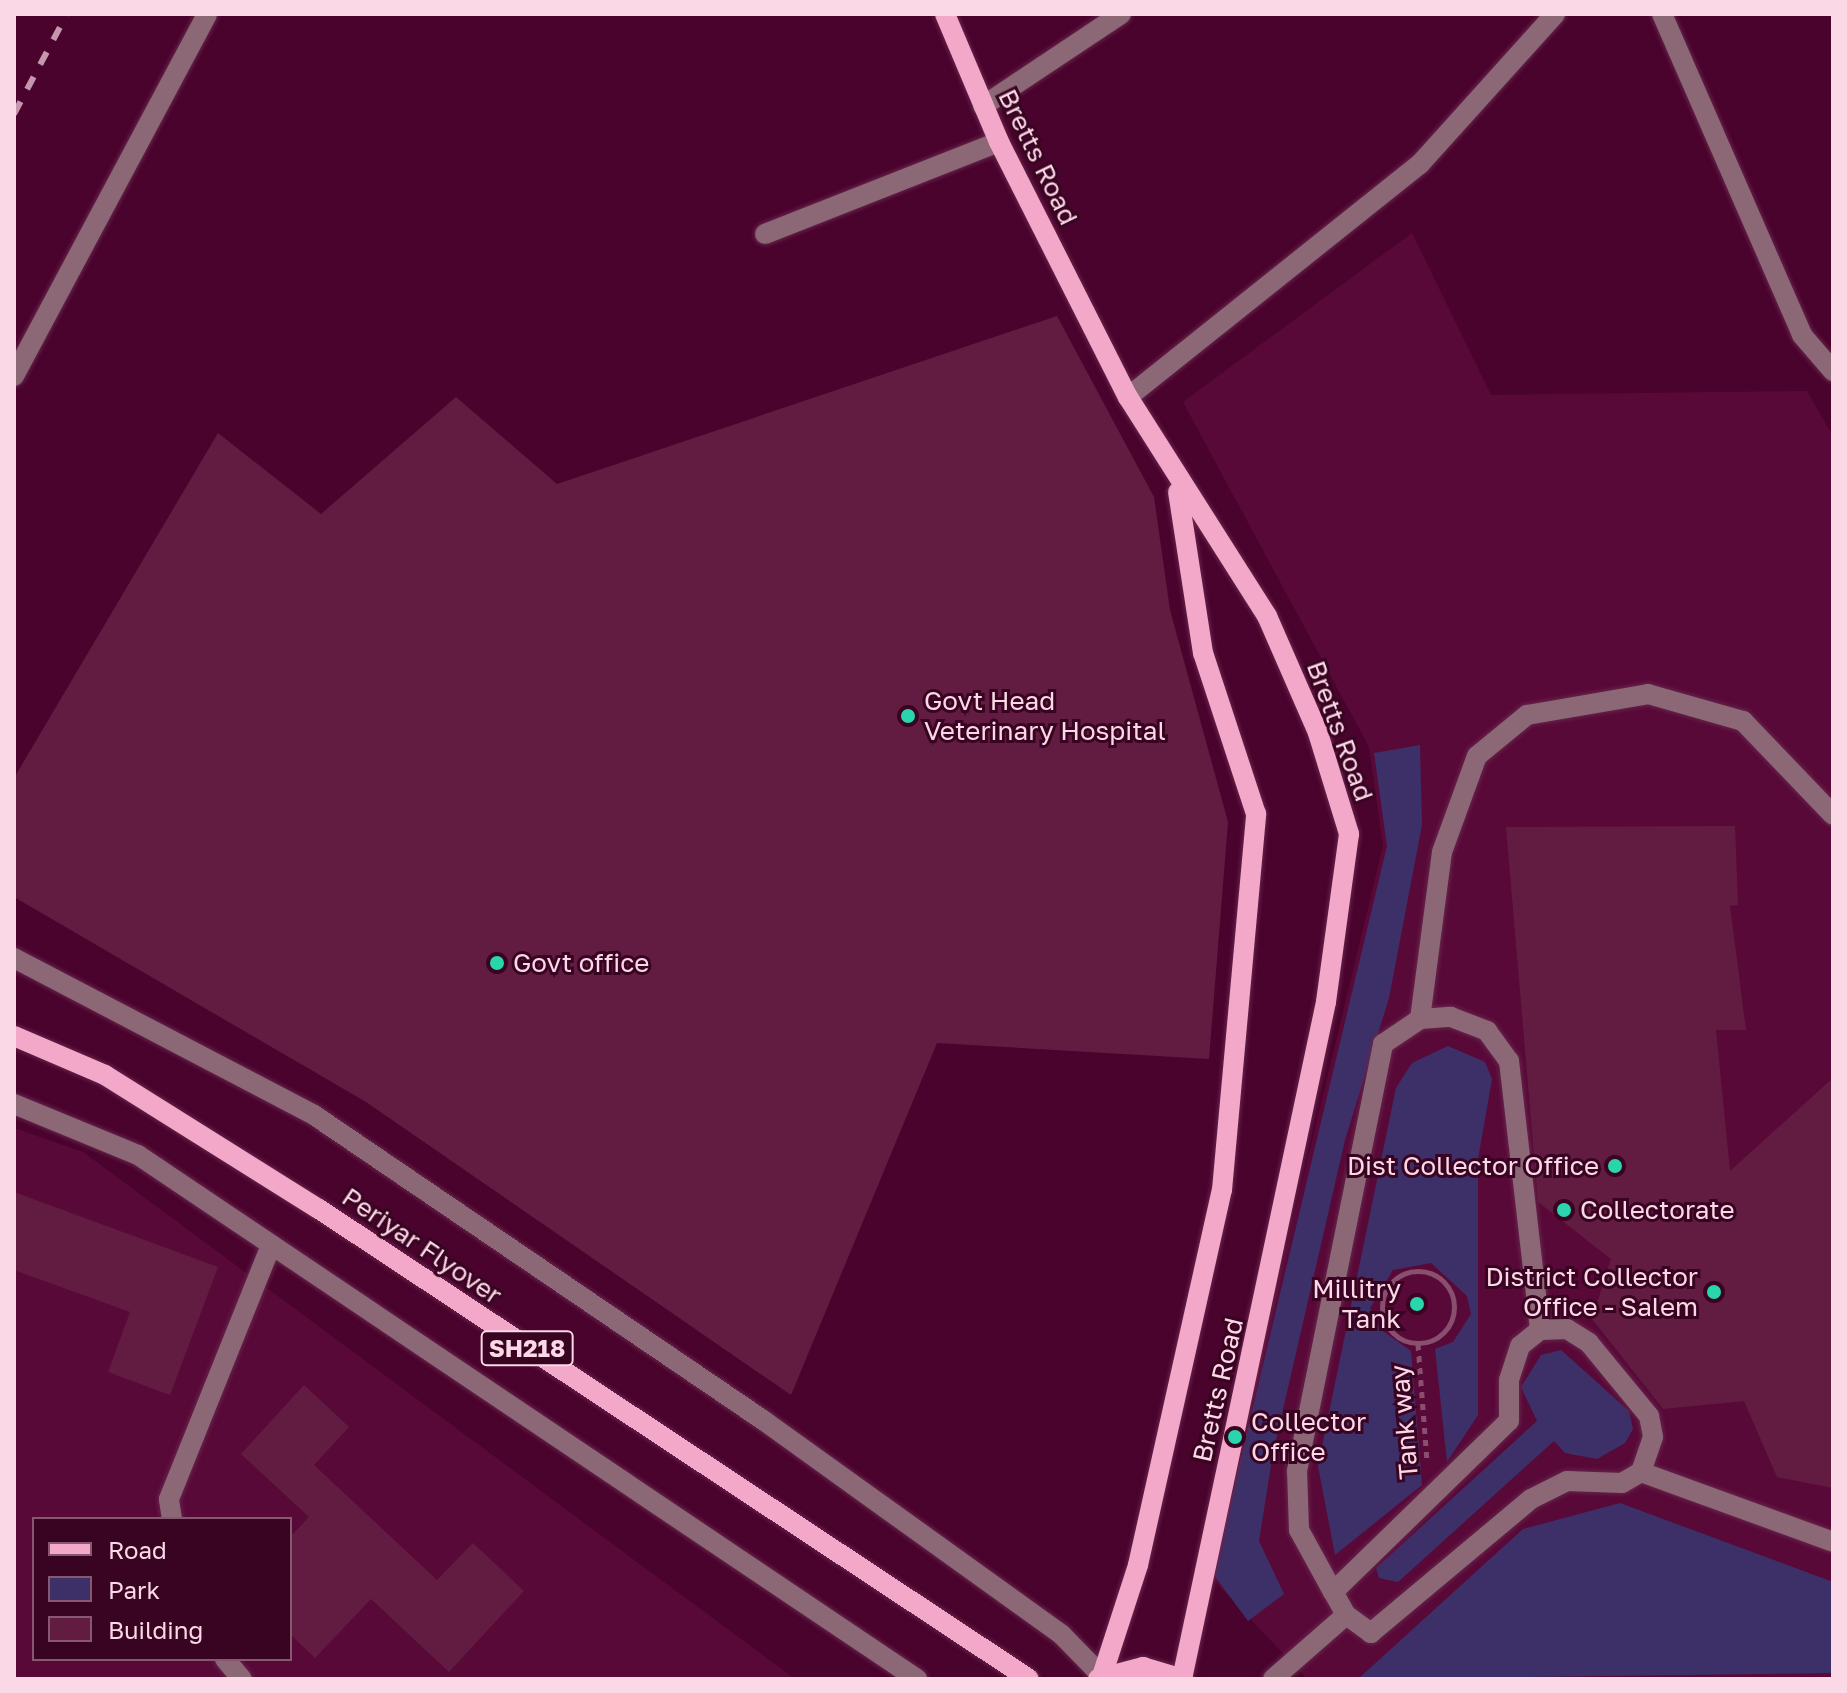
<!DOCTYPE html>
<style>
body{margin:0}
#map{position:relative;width:1847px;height:1693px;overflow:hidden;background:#4a032d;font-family:"Golos Text",sans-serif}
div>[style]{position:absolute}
.built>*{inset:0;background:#590938}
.green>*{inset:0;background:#3d3069}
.building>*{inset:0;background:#621c41}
.path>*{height:5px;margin-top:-2.5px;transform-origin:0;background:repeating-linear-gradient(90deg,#894f6f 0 6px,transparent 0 12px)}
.path>.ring{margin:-2.5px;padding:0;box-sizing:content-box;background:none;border:5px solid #894f6f;border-radius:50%}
.roads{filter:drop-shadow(0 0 2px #66254b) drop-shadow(0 0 2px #66254b)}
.minor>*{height:20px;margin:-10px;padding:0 10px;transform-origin:10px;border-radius:10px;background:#8c6877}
.major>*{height:20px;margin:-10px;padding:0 10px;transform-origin:10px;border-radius:10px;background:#f3a8c9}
.rail>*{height:6px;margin-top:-3px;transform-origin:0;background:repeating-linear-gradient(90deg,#c597ad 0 14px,transparent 0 28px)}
.dots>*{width:22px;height:22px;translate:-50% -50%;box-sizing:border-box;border:4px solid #390422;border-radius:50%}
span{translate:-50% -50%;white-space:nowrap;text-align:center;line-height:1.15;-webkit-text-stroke:6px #390422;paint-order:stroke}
.shield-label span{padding:2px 6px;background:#390422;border:2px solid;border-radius:6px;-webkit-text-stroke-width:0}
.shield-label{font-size:24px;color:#fbd8e6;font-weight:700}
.street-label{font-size:26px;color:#fbd8e6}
.poi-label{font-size:26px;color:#fbd8e6}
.left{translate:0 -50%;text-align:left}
.right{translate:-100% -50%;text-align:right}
.frame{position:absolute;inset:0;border:16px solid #fbd8e6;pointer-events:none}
.legend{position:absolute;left:32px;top:1517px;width:260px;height:144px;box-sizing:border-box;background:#390422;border:2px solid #875970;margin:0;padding:10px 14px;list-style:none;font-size:24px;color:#fbd8e6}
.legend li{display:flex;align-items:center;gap:16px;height:40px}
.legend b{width:40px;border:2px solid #875970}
</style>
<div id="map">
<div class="built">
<i style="clip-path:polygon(1412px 233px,1491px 395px,1807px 391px,1833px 436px,1833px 1679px,1307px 1679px,1208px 1574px,1383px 846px,1369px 747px,1183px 402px)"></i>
<i style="clip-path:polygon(evenodd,14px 1128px,83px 1152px,795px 1679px,14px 1679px,14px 1128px,34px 1519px,290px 1519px,290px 1659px,34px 1659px,34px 1519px)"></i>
</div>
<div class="green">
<i style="clip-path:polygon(1420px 745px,1422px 825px,1389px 998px,1345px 1140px,1273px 1453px,1259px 1541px,1284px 1594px,1248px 1621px,1213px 1574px,1387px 846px,1374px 753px)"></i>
<i style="clip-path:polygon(1448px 1046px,1485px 1062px,1492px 1079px,1478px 1159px,1478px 1415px,1447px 1462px,1435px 1349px,1453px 1342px,1471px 1314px,1467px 1296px,1431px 1263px,1393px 1270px,1370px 1308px,1380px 1329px,1411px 1351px,1422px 1485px,1335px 1555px,1318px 1466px,1396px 1088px,1412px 1063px)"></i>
<i style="clip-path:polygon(1561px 1350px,1629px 1411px,1633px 1429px,1625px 1443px,1597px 1459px,1565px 1453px,1554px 1441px,1398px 1582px,1379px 1578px,1376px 1568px,1537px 1421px,1521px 1387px,1541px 1355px)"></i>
<i style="clip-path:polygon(1620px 1503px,1833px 1582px,1833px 1673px,1358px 1679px,1523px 1529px)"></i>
</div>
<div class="building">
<i style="clip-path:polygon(1057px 316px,1154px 497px,1170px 610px,1228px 822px,1209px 1059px,937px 1043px,791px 1395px,366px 1102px,14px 897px,14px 778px,218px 433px,321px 514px,456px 397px,557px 484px)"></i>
<i style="clip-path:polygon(1735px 826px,1738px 905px,1730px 906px,1746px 1030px,1716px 1030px,1730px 1171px,1833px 1078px,1833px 1488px,1777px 1477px,1744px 1401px,1663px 1409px,1592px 1319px,1611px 1259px,1538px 1202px,1506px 827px)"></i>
<i style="clip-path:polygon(14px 1192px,218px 1267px,170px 1395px,108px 1372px,130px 1312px,14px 1270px)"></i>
<i style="clip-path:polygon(304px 1385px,349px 1427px,314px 1465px,437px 1580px,473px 1543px,524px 1591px,449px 1672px,371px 1599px,315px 1658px,290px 1634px,290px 1537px,309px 1517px,241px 1454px)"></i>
</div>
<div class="path">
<i class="ring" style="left:1382px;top:1271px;width:67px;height:67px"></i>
<i style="left:1418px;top:1344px;width:116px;rotate:85.6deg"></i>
</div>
<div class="roads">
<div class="minor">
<i style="left:1662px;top:14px;width:350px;rotate:66.4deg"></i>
<i style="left:1802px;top:335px;width:48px;rotate:49.3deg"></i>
<i style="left:983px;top:106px;width:166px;rotate:-33.7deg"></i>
<i style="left:765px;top:234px;width:251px;rotate:-21.5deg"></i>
<i style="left:14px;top:376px;width:410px;rotate:-61.9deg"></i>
<i style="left:1128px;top:397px;width:374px;rotate:-38.6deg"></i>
<i style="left:1420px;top:164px;width:202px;rotate:-48deg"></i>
<i style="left:14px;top:958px;width:339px;rotate:27.6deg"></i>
<i style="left:314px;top:1115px;width:543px;rotate:34.19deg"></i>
<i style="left:763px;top:1420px;width:367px;rotate:35.7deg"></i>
<i style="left:1061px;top:1634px;width:59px;rotate:45.7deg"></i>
<i style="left:1420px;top:1019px;width:168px;rotate:-82.5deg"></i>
<i style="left:1442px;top:852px;width:102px;rotate:-70deg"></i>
<i style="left:1477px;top:756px;width:65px;rotate:-39.4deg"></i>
<i style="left:1527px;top:715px;width:123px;rotate:-9.8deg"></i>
<i style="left:1648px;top:694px;width:99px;rotate:15.9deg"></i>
<i style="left:1743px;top:721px;width:130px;rotate:46.2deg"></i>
<i style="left:14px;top:1104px;width:134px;rotate:22.4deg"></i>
<i style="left:138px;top:1155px;width:939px;rotate:33.93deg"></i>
<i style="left:1641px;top:1472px;width:204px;rotate:20deg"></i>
<i style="left:172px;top:1519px;width:20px;rotate:-99deg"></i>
<i style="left:169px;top:1499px;width:274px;rotate:-68.1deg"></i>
<i style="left:1333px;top:1592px;width:245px;rotate:-44.2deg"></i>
<i style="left:1509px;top:1421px;width:41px;rotate:-90deg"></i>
<i style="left:1509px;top:1380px;width:36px;rotate:-72deg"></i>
<i style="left:1520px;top:1346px;width:26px;rotate:-39deg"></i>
<i style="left:1540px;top:1330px;width:27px;rotate:-2deg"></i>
<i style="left:1567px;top:1329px;width:26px;rotate:32deg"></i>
<i style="left:1589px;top:1343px;width:94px;rotate:50.6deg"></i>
<i style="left:1649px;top:1416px;width:21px;rotate:79deg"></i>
<i style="left:1653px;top:1437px;width:37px;rotate:109deg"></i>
<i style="left:1641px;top:1472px;width:22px;rotate:150deg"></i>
<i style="left:1622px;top:1483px;width:55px;rotate:-177.9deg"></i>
<i style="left:1567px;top:1481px;width:40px;rotate:153.4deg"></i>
<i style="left:1531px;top:1499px;width:209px;rotate:140.1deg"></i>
<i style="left:1371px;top:1633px;width:31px;rotate:-144deg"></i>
<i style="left:1346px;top:1615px;width:26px;rotate:-119deg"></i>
<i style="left:1333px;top:1592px;width:71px;rotate:-118.7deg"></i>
<i style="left:1299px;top:1530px;width:59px;rotate:-91.9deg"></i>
<i style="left:1297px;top:1471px;width:436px;rotate:-78.6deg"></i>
<i style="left:1383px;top:1044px;width:45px;rotate:-34deg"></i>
<i style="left:1420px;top:1019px;width:31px;rotate:-4deg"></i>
<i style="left:1451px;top:1017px;width:39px;rotate:21deg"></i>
<i style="left:1487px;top:1031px;width:37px;rotate:54deg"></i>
<i style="left:1509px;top:1061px;width:271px;rotate:83.4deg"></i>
<i style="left:225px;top:1659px;width:26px;rotate:50deg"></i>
<i style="left:1273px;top:1679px;width:97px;rotate:-41.2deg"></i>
</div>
<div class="major">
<i style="left:945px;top:14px;width:139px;rotate:67.1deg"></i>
<i style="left:999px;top:142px;width:286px;rotate:63.2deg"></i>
<i style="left:1128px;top:397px;width:259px;rotate:57.6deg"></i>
<i style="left:1267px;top:616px;width:128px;rotate:66.4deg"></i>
<i style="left:1318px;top:733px;width:106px;rotate:72.9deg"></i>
<i style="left:1349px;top:834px;width:170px;rotate:97.8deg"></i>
<i style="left:1326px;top:1002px;width:692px;rotate:102.01deg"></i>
<i style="left:14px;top:1036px;width:99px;rotate:23.2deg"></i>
<i style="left:105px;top:1075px;width:252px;rotate:32.1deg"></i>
<i style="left:319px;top:1209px;width:851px;rotate:33.5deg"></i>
<i style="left:1102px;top:1676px;width:117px;rotate:-72deg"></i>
<i style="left:1138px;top:1565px;width:384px;rotate:-77.4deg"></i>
<i style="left:1222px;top:1190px;width:378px;rotate:-84.8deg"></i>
<i style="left:1256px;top:814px;width:169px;rotate:-108.2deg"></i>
<i style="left:1203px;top:653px;width:163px;rotate:-98.8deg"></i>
<i style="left:1098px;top:1679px;width:47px;rotate:-14.9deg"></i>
<i style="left:1143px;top:1667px;width:42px;rotate:16.7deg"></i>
</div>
</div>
<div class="rail">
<i style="left:14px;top:114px;width:113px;rotate:-62.1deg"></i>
</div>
<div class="dots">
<i style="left:908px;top:716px;background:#29d5ac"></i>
<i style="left:497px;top:963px;background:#29d5ac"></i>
<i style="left:1615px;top:1166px;background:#29d5ac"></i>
<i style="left:1564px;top:1210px;background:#29d5ac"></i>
<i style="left:1714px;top:1292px;background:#29d5ac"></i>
<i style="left:1417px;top:1304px;background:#29d5ac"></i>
<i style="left:1235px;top:1437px;background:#29d5ac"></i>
</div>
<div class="shield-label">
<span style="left:527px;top:1348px">SH218</span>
</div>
<div class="street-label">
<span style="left:1038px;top:157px;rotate:64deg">Bretts Road</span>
<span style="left:1340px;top:731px;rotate:70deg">Bretts Road</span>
<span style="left:422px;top:1246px;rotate:34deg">Periyar Flyover</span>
<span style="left:1218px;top:1390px;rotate:-77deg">Bretts Road</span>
<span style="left:1404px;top:1422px;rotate:-95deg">Tank way</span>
</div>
<div class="poi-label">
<span class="left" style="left:924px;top:716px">Govt Head<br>Veterinary Hospital</span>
<span class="left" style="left:513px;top:963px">Govt office</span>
<span class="right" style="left:1599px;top:1166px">Dist Collector Office</span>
<span class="left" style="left:1580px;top:1210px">Collectorate</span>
<span class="right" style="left:1698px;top:1292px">District Collector<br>Office - Salem</span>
<span class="right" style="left:1401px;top:1304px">Millitry<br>Tank</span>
<span class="left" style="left:1251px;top:1437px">Collector<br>Office</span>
</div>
<div class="frame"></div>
<ul class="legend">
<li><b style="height:10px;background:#f3a8c9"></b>Road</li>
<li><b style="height:22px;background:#3d3069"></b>Park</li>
<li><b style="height:22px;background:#621c41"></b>Building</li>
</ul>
</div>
